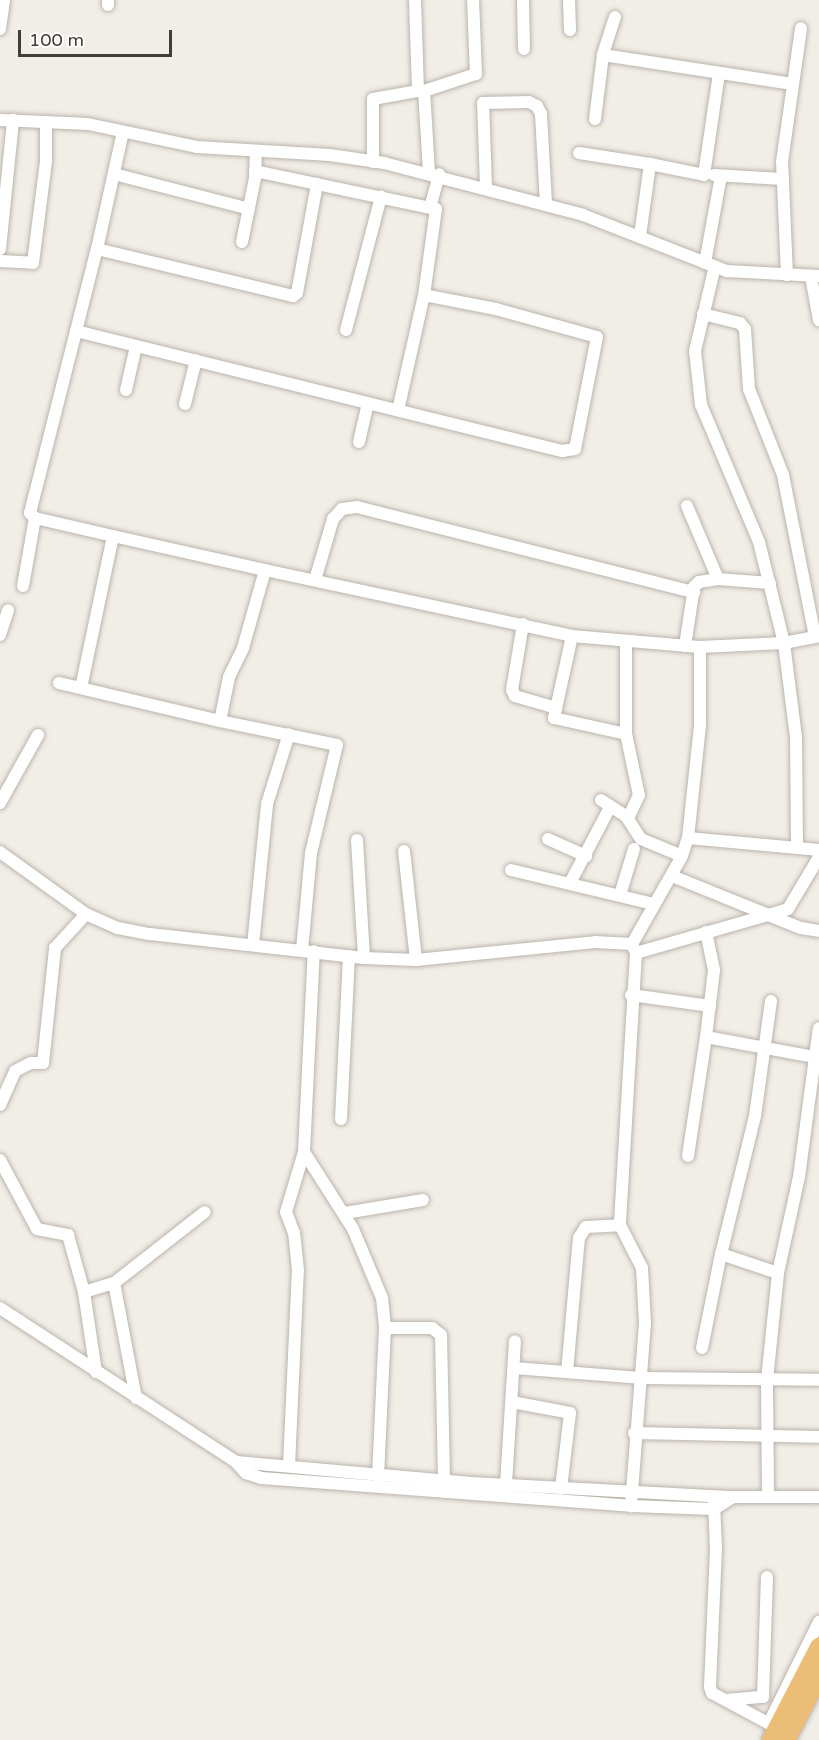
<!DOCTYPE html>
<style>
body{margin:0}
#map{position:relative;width:819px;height:1740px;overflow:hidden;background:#f1ede7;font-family:"Varela Round",sans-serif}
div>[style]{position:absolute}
.roads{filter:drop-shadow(0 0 2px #bbb4ab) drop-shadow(0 0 2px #bbb4ab)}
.minor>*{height:12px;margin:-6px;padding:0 6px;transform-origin:6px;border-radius:6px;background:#fff}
.highway>*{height:18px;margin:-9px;padding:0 9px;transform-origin:9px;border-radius:9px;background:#ecbd77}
span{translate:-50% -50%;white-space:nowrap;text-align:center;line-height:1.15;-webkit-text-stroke:5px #fff;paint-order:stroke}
.scale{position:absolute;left:18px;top:30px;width:154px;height:27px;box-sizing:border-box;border:3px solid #433d37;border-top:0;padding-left:8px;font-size:18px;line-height:21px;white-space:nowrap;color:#433d37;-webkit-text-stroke:4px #fff;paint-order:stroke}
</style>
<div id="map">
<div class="roads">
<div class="minor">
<i style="left:108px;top:0;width:5px;rotate:90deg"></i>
<i style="left:415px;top:0;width:91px;rotate:88.1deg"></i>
<i style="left:418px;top:91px;width:6px"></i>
<i style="left:523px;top:0;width:49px;rotate:88.8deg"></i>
<i style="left:569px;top:0;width:30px;rotate:88deg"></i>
<i style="left:615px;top:17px;width:40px;rotate:108deg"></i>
<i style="left:603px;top:55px;width:192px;rotate:8.7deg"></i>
<i style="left:0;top:29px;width:29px;rotate:-82deg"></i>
<i style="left:595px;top:119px;width:64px;rotate:-82.9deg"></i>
<i style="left:0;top:120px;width:88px;rotate:2.6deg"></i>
<i style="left:88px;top:124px;width:111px;rotate:11.9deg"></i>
<i style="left:197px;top:147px;width:133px;rotate:3.4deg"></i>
<i style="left:330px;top:155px;width:55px;rotate:8.4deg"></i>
<i style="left:384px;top:163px;width:206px;rotate:14.6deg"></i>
<i style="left:583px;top:215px;width:155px;rotate:21.3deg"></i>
<i style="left:727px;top:271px;width:92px;rotate:3.1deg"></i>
<i style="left:579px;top:153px;width:72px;rotate:8.8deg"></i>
<i style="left:373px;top:162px;width:63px;rotate:-90deg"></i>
<i style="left:373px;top:99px;width:46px;rotate:-10.1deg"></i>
<i style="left:255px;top:171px;width:185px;rotate:11.9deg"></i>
<i style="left:436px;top:209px;width:87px;rotate:97.9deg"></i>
<i style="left:424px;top:295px;width:118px;rotate:102.7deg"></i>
<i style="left:429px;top:172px;width:81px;rotate:-93.5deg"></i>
<i style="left:424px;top:91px;width:55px;rotate:-18.1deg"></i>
<i style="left:476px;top:74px;width:74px;rotate:-92.3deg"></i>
<i style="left:114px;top:174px;width:139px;rotate:14.5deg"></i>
<i style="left:714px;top:175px;width:69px;rotate:3.3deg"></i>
<i style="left:486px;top:187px;width:84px;rotate:-92deg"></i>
<i style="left:483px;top:103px;width:46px;rotate:-1.2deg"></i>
<i style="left:529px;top:102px;width:9px;rotate:27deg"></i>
<i style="left:537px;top:106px;width:9px;rotate:63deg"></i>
<i style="left:541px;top:114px;width:90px;rotate:86.8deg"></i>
<i style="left:430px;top:208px;width:35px;rotate:-75deg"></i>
<i style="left:640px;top:236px;width:73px;rotate:-82.1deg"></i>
<i style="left:650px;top:164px;width:55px;rotate:11.5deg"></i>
<i style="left:704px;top:175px;width:103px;rotate:-81.6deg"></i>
<i style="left:242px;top:242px;width:65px;rotate:-78.5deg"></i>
<i style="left:255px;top:178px;width:26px;rotate:-88deg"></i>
<i style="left:0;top:249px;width:130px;rotate:-84.2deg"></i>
<i style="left:97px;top:249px;width:202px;rotate:13.5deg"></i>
<i style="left:293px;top:296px;width:5px;rotate:-37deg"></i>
<i style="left:297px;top:293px;width:111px;rotate:-79.6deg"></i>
<i style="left:0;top:261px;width:33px;rotate:3deg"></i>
<i style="left:33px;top:263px;width:103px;rotate:-82.7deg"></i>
<i style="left:46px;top:161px;width:39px;rotate:-90deg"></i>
<i style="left:705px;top:263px;width:88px;rotate:-79.6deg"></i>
<i style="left:787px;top:275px;width:113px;rotate:-92.5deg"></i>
<i style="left:782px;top:162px;width:135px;rotate:-81.9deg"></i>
<i style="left:811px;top:277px;width:44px;rotate:79.5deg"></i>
<i style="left:703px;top:314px;width:38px;rotate:14deg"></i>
<i style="left:740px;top:323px;width:8px;rotate:50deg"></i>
<i style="left:745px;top:329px;width:60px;rotate:86.2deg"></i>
<i style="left:749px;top:389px;width:92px;rotate:68.4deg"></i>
<i style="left:783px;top:475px;width:165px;rotate:78.8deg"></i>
<i style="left:346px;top:330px;width:138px;rotate:-75.3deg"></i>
<i style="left:76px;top:331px;width:501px;rotate:13.87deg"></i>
<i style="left:562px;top:451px;width:13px;rotate:-9deg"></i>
<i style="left:575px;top:449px;width:114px;rotate:-78.9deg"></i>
<i style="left:597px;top:337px;width:105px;rotate:-164.5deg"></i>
<i style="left:496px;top:309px;width:73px;rotate:-169deg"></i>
<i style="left:126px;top:390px;width:45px;rotate:-77.2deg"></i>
<i style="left:185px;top:404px;width:45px;rotate:-76deg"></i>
<i style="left:359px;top:442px;width:40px;rotate:-77deg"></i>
<i style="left:687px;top:506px;width:79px;rotate:67deg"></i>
<i style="left:113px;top:536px;width:156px;rotate:12.6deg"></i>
<i style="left:315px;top:580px;width:64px;rotate:-73.6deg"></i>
<i style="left:333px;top:519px;width:13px;rotate:-48deg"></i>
<i style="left:342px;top:509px;width:15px;rotate:-8deg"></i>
<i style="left:357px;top:507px;width:348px;rotate:14.2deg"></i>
<i style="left:23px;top:586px;width:69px;rotate:-80deg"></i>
<i style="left:523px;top:624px;width:67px;rotate:99.5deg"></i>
<i style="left:512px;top:690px;width:7px;rotate:63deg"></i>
<i style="left:515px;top:696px;width:43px;rotate:16.3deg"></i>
<i style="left:0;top:635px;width:26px;rotate:-72deg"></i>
<i style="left:572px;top:636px;width:84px;rotate:102.4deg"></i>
<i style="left:554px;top:718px;width:74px;rotate:12.5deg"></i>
<i style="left:626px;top:643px;width:91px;rotate:90deg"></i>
<i style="left:626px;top:734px;width:62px;rotate:78deg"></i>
<i style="left:639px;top:795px;width:26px;rotate:115deg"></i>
<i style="left:685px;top:646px;width:60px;rotate:-81.3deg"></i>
<i style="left:694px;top:587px;width:7px;rotate:-45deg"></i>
<i style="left:699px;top:582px;width:19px;rotate:-9deg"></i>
<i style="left:718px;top:579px;width:52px;rotate:4.4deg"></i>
<i style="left:59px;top:683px;width:165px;rotate:13.3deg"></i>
<i style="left:81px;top:688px;width:155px;rotate:-78.1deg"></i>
<i style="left:113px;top:536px;width:80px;rotate:-167deg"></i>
<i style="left:35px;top:518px;width:7px;rotate:-135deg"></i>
<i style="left:30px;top:513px;width:272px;rotate:-75.8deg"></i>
<i style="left:97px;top:249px;width:120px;rotate:-77.5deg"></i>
<i style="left:601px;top:800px;width:30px;rotate:33deg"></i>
<i style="left:626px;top:816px;width:27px;rotate:57deg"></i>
<i style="left:641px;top:839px;width:44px;rotate:22.5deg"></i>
<i style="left:0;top:803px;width:78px;rotate:-60.8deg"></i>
<i style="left:688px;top:838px;width:114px;rotate:-83.9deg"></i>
<i style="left:700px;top:725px;width:78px;rotate:-90deg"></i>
<i style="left:548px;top:839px;width:42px;rotate:24.1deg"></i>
<i style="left:357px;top:840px;width:118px;rotate:86.6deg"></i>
<i style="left:797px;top:848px;width:111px;rotate:-90.5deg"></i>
<i style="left:796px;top:737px;width:95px;rotate:-97.3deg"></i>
<i style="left:784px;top:643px;width:36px;rotate:-11deg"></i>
<i style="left:404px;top:851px;width:110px;rotate:83.7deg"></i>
<i style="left:0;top:852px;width:106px;rotate:35.8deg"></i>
<i style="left:86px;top:914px;width:35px;rotate:24deg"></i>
<i style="left:118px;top:928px;width:33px;rotate:11deg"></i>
<i style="left:150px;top:934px;width:215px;rotate:6.4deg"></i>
<i style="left:364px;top:958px;width:52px;rotate:2.2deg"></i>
<i style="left:416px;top:960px;width:180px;rotate:-5.7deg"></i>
<i style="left:595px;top:942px;width:37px;rotate:3deg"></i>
<i style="left:632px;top:944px;width:10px;rotate:66deg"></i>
<i style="left:636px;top:953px;width:272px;rotate:93.4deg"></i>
<i style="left:620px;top:1225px;width:48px;rotate:62.9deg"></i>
<i style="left:642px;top:1268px;width:55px;rotate:86.9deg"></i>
<i style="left:645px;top:1323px;width:184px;rotate:94.4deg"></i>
<i style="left:511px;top:870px;width:147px;rotate:13.4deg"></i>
<i style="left:672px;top:876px;width:139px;rotate:22deg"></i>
<i style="left:801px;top:928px;width:18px;rotate:9deg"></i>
<i style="left:570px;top:883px;width:86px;rotate:-62.2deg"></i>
<i style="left:620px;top:895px;width:48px;rotate:-73.1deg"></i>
<i style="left:706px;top:932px;width:39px;rotate:78deg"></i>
<i style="left:714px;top:970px;width:67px;rotate:96.8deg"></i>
<i style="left:706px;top:1037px;width:111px;rotate:10.4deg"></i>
<i style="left:632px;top:944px;width:101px;rotate:-60.4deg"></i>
<i style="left:682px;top:856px;width:19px;rotate:-72deg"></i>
<i style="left:688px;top:838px;width:132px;rotate:5.2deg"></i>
<i style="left:253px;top:945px;width:142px;rotate:-84.3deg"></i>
<i style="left:267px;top:804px;width:73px;rotate:-72.6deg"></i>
<i style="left:302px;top:950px;width:97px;rotate:-84.7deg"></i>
<i style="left:311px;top:853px;width:111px;rotate:-76.5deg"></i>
<i style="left:337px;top:745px;width:119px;rotate:-168.4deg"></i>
<i style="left:220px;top:721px;width:45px;rotate:-78.4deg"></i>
<i style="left:229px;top:677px;width:32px;rotate:-64deg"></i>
<i style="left:243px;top:648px;width:81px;rotate:-74.2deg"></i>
<i style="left:265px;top:570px;width:314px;rotate:12.1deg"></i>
<i style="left:572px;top:636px;width:128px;rotate:4.9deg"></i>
<i style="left:700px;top:647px;width:84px;rotate:-2.7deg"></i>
<i style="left:784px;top:643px;width:104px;rotate:-103.9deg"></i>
<i style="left:759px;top:542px;width:149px;rotate:-112.9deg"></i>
<i style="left:701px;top:405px;width:54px;rotate:-96.3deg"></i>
<i style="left:695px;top:351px;width:87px;rotate:-76.8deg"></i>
<i style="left:636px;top:953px;width:158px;rotate:-16.1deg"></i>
<i style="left:788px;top:909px;width:61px;rotate:-59.2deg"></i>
<i style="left:631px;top:995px;width:80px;rotate:7.9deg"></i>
<i style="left:771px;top:1001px;width:116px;rotate:97.9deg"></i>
<i style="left:755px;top:1116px;width:142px;rotate:103.8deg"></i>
<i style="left:721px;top:1254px;width:60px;rotate:18.4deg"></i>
<i style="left:0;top:1105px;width:37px;rotate:-66deg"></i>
<i style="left:15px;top:1071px;width:18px;rotate:-27deg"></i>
<i style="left:31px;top:1063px;width:12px"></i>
<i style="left:43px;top:1063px;width:116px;rotate:-84deg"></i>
<i style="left:55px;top:948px;width:46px;rotate:-47.6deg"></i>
<i style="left:341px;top:1119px;width:163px;rotate:-87.2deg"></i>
<i style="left:304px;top:1152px;width:91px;rotate:57.5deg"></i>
<i style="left:353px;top:1229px;width:75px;rotate:67.2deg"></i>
<i style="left:382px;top:1298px;width:30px;rotate:84deg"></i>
<i style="left:385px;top:1328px;width:148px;rotate:92.7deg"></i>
<i style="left:688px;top:1156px;width:120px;rotate:-81.4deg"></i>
<i style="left:0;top:1160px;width:78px;rotate:61.8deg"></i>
<i style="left:37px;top:1229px;width:32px;rotate:11deg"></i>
<i style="left:68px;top:1235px;width:59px;rotate:74.3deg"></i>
<i style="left:84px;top:1292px;width:81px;rotate:81.5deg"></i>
<i style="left:345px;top:1213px;width:79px;rotate:-9.5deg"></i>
<i style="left:84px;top:1292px;width:31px;rotate:-17deg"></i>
<i style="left:0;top:1308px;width:282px;rotate:33.1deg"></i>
<i style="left:236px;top:1462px;width:15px;rotate:48deg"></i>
<i style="left:246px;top:1473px;width:16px;rotate:18deg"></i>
<i style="left:261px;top:1478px;width:371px;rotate:4.3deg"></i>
<i style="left:631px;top:1506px;width:83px;rotate:2.1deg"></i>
<i style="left:714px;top:1509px;width:22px;rotate:-32deg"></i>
<i style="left:385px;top:1328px;width:47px"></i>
<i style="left:432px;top:1328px;width:11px;rotate:38deg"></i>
<i style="left:441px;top:1335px;width:146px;rotate:88.8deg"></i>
<i style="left:702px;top:1348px;width:96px;rotate:-78.6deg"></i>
<i style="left:514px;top:1368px;width:126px;rotate:4.5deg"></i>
<i style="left:640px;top:1378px;width:179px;rotate:0.6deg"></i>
<i style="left:567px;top:1372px;width:135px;rotate:-84.9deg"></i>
<i style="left:579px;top:1238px;width:13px;rotate:-58deg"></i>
<i style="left:586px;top:1227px;width:34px;rotate:-3deg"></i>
<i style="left:136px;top:1398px;width:117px;rotate:-100.8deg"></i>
<i style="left:114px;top:1283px;width:115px;rotate:-38deg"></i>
<i style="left:512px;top:1402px;width:59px;rotate:10.7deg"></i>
<i style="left:570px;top:1413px;width:76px;rotate:96.8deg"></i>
<i style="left:634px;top:1433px;width:185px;rotate:1.2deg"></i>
<i style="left:236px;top:1462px;width:236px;rotate:5.1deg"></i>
<i style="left:471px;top:1483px;width:262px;rotate:3.1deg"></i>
<i style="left:733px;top:1497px;width:86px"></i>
<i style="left:289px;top:1466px;width:196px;rotate:-87.4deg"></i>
<i style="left:298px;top:1270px;width:37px;rotate:-96deg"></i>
<i style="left:294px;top:1233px;width:22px;rotate:-111deg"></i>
<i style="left:286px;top:1212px;width:63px;rotate:-73.3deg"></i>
<i style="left:304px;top:1152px;width:201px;rotate:-87.2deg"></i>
<i style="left:506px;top:1484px;width:143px;rotate:-86.4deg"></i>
<i style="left:768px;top:1496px;width:116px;rotate:-90.5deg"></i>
<i style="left:767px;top:1380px;width:108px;rotate:-84.1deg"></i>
<i style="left:778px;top:1273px;width:98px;rotate:-77.7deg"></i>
<i style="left:799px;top:1177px;width:150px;rotate:-82.4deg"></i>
<i style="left:714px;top:1503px;width:46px;rotate:87.5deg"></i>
<i style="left:716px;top:1549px;width:138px;rotate:92.5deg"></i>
<i style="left:710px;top:1687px;width:6px;rotate:72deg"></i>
<i style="left:712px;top:1693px;width:74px;rotate:28.3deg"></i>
<i style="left:726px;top:1700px;width:37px;rotate:-5deg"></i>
<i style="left:763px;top:1697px;width:120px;rotate:-88.1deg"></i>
<i style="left:769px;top:1723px;width:113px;rotate:-63.7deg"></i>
</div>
<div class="highway">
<i style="left:771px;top:1740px;width:105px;rotate:-62.7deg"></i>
<i style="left:786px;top:1740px;width:72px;rotate:-62.7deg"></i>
</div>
</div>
<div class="scale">100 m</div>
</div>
